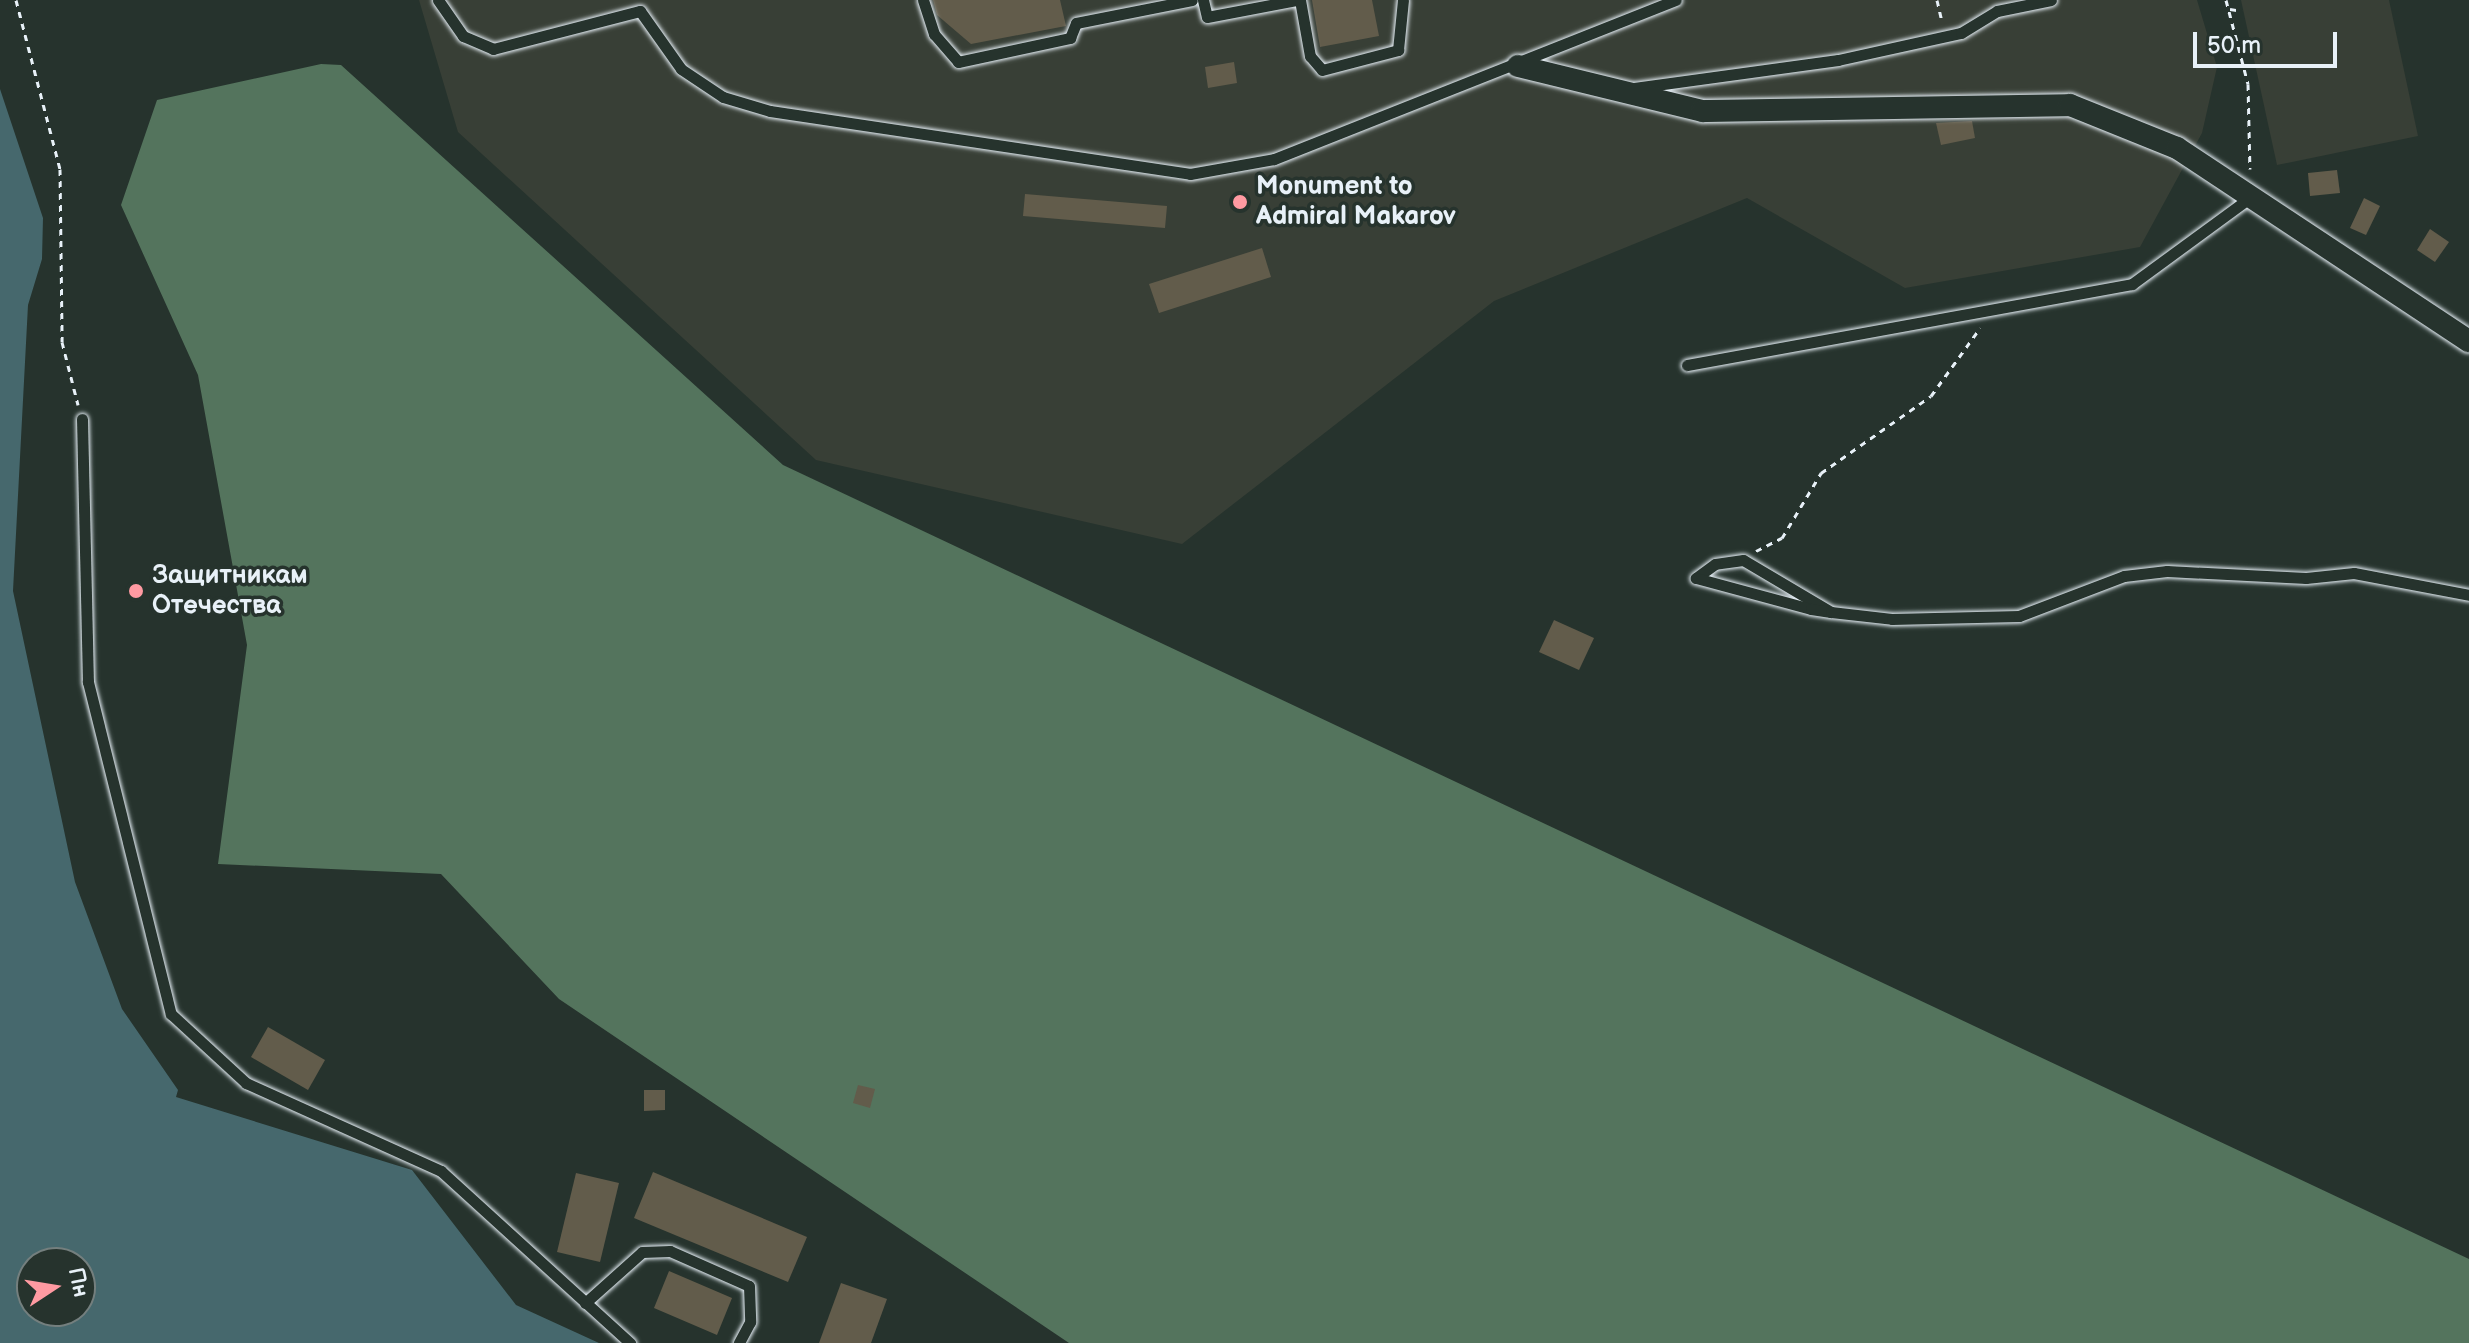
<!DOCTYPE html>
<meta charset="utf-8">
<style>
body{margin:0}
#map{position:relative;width:2469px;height:1343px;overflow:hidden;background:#26332d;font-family:"Balsamiq Sans",sans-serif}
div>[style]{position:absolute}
.built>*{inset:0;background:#383f36}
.green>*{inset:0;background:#54745d}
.water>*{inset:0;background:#46686d}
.building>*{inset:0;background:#625c4b}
.path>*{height:3px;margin-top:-1.5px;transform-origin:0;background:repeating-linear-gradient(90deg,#e8f1f8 0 6px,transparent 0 12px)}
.roads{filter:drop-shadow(0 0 2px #e8f1f8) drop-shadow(0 0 2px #e8f1f8)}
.lane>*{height:11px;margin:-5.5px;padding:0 5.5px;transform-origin:5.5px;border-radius:5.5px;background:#26332d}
.street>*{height:22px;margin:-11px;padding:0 11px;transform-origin:11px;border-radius:11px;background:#26332d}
.dots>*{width:22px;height:22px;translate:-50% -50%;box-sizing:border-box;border:4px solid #26332d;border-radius:50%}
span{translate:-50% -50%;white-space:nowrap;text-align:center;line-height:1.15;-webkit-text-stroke:7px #26332d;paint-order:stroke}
.poi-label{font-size:26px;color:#e8f1f8;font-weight:700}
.left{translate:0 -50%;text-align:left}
.north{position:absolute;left:16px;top:1247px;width:80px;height:80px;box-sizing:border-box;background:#26332d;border:2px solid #747f7e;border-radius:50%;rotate:78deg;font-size:22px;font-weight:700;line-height:32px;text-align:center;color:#e8f1f8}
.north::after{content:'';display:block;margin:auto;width:28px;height:36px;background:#ff9aa2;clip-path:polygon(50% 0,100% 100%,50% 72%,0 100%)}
.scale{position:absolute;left:2193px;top:32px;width:144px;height:36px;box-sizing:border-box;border:4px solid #e8f1f8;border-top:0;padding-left:10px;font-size:24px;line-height:28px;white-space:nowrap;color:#e8f1f8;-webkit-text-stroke:6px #26332d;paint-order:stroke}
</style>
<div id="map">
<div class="built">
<i style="clip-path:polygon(419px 0,2197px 0,2217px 67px,2202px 133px,2140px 247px,1905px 288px,1747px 198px,1494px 301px,1182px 544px,816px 460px,458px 132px)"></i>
<i style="clip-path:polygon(2241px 0,2389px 0,2418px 136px,2277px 165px)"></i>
</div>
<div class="green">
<i style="clip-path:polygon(321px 64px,341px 65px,783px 465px,2469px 1259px,2469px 1343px,1069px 1343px,559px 999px,441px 874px,218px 864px,247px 645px,198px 375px,121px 205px,157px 100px)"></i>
</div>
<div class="water">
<i style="clip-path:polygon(evenodd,0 89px,43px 218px,42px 259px,28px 305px,13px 591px,75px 882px,122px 1009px,178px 1090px,176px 1097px,412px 1170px,516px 1305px,599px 1343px,0 1343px,0 89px,32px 1263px,80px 1263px,80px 1311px,32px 1311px,32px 1263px)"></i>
</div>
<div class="building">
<i style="clip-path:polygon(933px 0,1060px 0,1066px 26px,971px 44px,937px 15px)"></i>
<i style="clip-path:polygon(1312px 0,1372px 0,1379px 36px,1320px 47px)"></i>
<i style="clip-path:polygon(1234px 62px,1237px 83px,1208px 88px,1205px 67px)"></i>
<i style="clip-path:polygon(1972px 121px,1975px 138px,1941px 145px,1936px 123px)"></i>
<i style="clip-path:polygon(2337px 170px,2340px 193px,2310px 196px,2308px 173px)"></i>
<i style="clip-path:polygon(1025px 194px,1167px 206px,1165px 228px,1023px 216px)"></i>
<i style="clip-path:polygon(2364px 198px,2380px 206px,2366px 235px,2350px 228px)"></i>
<i style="clip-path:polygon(2430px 229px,2449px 242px,2435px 262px,2417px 250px)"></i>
<i style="clip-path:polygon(1262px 248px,1271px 277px,1159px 313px,1149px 284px)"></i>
<i style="clip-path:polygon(1554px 620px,1594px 638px,1579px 670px,1539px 652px)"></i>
<i style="clip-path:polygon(268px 1027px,325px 1060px,308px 1090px,251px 1057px)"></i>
<i style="clip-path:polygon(858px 1085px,875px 1089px,870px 1108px,853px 1103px)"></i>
<i style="clip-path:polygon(644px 1090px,665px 1090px,665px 1110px,644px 1111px)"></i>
<i style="clip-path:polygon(653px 1172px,807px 1237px,788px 1282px,634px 1218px)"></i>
<i style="clip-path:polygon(576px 1173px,619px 1183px,600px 1262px,557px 1252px)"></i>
<i style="clip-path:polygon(669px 1271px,732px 1298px,717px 1335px,654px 1308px)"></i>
<i style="clip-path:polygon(841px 1283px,887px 1299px,871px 1343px,819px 1343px)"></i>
</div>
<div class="path">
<i style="left:16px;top:0;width:175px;rotate:75.4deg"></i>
<i style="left:60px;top:169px;width:173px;rotate:89.3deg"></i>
<i style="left:62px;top:342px;width:65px;rotate:75.7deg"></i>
<i style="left:1937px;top:0;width:23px;rotate:77deg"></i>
<i style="left:2226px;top:0;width:87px;rotate:75.3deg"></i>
<i style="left:2248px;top:84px;width:85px;rotate:88.7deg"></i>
<i style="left:2230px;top:9px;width:12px;rotate:9deg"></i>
<i style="left:1756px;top:551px;width:29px;rotate:-27deg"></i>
<i style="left:1782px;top:538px;width:76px;rotate:-59deg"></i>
<i style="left:1821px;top:473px;width:134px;rotate:-35deg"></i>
<i style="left:1931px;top:396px;width:84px;rotate:-54.2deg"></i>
</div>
<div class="roads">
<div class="lane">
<i style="left:438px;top:0;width:44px;rotate:55.2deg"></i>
<i style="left:463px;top:36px;width:33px;rotate:23deg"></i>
<i style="left:493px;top:49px;width:152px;rotate:-14.5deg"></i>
<i style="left:640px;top:11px;width:71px;rotate:54.7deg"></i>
<i style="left:681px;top:69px;width:50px;rotate:33.7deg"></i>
<i style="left:723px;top:97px;width:49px;rotate:16.6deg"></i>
<i style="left:770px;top:111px;width:425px;rotate:8.5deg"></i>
<i style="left:1190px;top:174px;width:85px;rotate:-10.1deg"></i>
<i style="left:1274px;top:159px;width:432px;rotate:-21.6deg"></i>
<i style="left:923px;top:0;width:36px;rotate:72deg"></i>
<i style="left:934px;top:34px;width:37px;rotate:49deg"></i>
<i style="left:958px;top:62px;width:115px;rotate:-12.1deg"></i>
<i style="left:1070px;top:38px;width:16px;rotate:-68deg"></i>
<i style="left:1076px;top:23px;width:118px;rotate:-11.2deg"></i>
<i style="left:1203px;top:0;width:17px;rotate:77deg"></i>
<i style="left:1207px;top:17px;width:92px;rotate:-10.7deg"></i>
<i style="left:1300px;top:0;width:57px;rotate:79.9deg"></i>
<i style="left:1310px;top:56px;width:18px;rotate:49deg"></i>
<i style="left:1322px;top:70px;width:79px;rotate:-14.7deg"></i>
<i style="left:1398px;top:50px;width:50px;rotate:-84.3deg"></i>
<i style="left:1634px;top:88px;width:206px;rotate:-7.8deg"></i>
<i style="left:1838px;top:60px;width:126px;rotate:-12.4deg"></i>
<i style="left:1961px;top:33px;width:42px;rotate:-31.4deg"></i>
<i style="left:1997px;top:11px;width:55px;rotate:-11.5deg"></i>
<i style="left:1687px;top:365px;width:452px;rotate:-10.3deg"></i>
<i style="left:2132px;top:284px;width:147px;rotate:-36.2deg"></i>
<i style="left:82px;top:419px;width:263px;rotate:88.7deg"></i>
<i style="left:88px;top:682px;width:342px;rotate:76deg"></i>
<i style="left:171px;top:1014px;width:102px;rotate:42.6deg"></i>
<i style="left:246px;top:1083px;width:214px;rotate:24.3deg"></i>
<i style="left:441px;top:1171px;width:256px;rotate:42.3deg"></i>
<i style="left:1831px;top:612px;width:102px;rotate:-149.4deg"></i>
<i style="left:1743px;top:560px;width:28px;rotate:172deg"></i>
<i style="left:1715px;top:564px;width:24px;rotate:144deg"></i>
<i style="left:1696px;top:578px;width:119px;rotate:15.1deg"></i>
<i style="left:1811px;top:609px;width:20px;rotate:9deg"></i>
<i style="left:1831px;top:612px;width:61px;rotate:6.5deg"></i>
<i style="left:1892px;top:619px;width:127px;rotate:-1.4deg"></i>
<i style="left:2019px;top:616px;width:112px;rotate:-20.9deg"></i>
<i style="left:2124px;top:576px;width:43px;rotate:-6.6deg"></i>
<i style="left:2167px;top:571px;width:139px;rotate:2.9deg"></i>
<i style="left:2306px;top:578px;width:48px;rotate:-5.9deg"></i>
<i style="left:2354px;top:573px;width:117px;rotate:10.8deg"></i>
<i style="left:585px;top:1303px;width:76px;rotate:-41.8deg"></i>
<i style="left:642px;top:1252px;width:28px;rotate:-2deg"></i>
<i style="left:670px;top:1251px;width:86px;rotate:23.9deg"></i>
<i style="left:749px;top:1286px;width:36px;rotate:88deg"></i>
<i style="left:750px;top:1322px;width:24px;rotate:118deg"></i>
</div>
<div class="street">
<i style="left:1518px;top:66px;width:190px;rotate:13.7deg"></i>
<i style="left:1703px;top:111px;width:367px;rotate:-0.9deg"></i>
<i style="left:2070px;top:105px;width:115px;rotate:21.9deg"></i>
<i style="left:2177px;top:148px;width:350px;rotate:33.5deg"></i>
</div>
</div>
<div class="dots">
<i style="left:1240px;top:202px;background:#ff9aa2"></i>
<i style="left:136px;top:591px;background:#ff9aa2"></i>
</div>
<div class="poi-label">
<span class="left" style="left:1256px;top:202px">Monument to<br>Admiral Makarov</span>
<span class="left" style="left:152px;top:591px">Защитникам<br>Отечества</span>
</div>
<div class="north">Пн</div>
<div class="scale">50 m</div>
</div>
